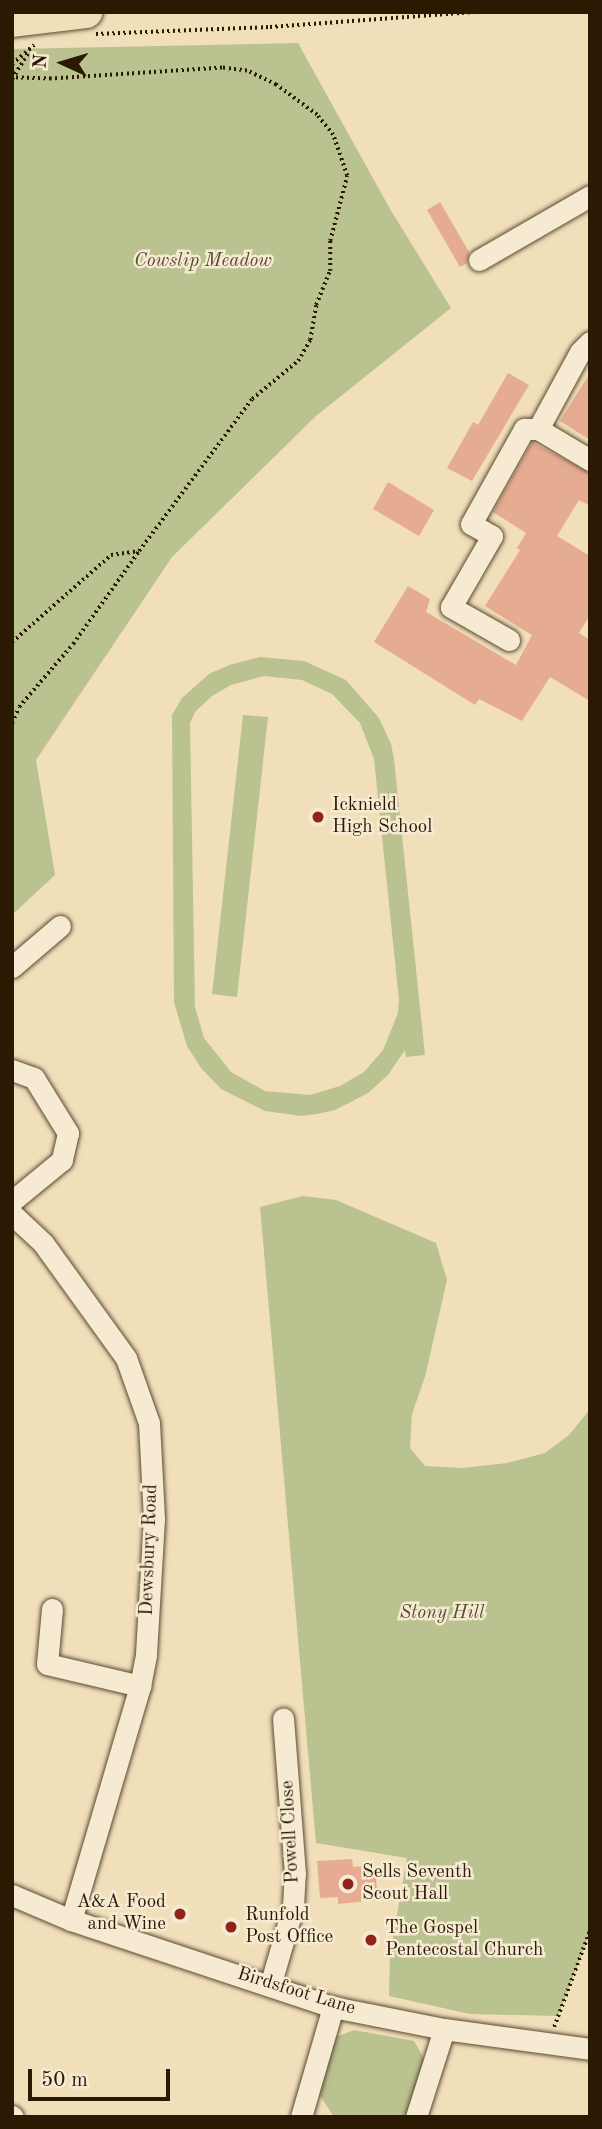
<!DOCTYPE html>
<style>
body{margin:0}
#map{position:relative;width:602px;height:2129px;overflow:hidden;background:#f1dfba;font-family:"Old Standard TT",serif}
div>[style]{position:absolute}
.green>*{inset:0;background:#bac290}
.building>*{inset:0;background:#e6ac92}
.path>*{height:3.5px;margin-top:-1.75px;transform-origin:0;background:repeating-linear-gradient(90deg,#2b1904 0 2px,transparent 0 5.5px)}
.roads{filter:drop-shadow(0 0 2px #5c4a32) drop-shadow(0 0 2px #5c4a32)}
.minor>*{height:21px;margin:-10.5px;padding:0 10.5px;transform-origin:10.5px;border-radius:10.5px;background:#f6ead2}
.highway>*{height:32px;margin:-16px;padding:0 16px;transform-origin:16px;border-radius:16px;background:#f1dfba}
.dots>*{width:19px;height:19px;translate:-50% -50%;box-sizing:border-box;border:4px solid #f6ead2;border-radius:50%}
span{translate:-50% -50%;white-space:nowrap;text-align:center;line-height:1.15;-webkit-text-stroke:5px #f6ead2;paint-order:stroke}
.park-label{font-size:19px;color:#564c2e;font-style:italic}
.poi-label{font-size:19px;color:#2b1904}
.left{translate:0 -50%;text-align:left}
.right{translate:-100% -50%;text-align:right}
.street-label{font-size:19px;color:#2b1904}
.frame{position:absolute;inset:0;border:14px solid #2b1904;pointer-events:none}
.north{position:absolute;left:28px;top:28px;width:70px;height:70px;-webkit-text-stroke:5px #f6ead2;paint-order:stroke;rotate:274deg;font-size:19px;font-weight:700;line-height:28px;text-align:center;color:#2b1904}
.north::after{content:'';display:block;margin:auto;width:24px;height:32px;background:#2b1904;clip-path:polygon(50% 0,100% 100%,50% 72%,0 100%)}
.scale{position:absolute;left:28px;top:2069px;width:142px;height:32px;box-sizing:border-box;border:4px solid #2b1904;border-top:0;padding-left:9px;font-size:21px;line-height:24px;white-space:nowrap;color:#2b1904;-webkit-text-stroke:5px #f6ead2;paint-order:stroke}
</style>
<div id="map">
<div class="green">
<i style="clip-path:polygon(298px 43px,390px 209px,451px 308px,316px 416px,172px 557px,36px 760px,55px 875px,12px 915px,12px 49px)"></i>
<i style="clip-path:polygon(evenodd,260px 657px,304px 661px,346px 680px,379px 718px,391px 744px,394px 759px,425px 1055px,406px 1057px,405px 1050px,388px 1075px,368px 1093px,335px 1110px,317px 1114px,301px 1116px,265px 1111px,221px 1089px,201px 1068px,187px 1046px,174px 1002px,172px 715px,182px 698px,209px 674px,229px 665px,260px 657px,264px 676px,302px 680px,332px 694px,360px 723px,374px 759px,399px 1000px,398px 1013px,383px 1050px,364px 1072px,340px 1086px,310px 1095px,265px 1091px,231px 1072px,204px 1038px,195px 1007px,190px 723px,195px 712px,212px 696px,231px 685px,264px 676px)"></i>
<i style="clip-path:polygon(243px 715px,268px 717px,237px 997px,212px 994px)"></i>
<i style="clip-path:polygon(303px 1196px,336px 1200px,436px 1243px,447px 1280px,425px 1377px,412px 1414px,410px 1448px,425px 1466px,462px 1468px,507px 1463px,545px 1453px,569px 1435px,590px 1409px,590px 1933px,558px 2016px,470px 2014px,389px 1996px,390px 1954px,407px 1858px,316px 1843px,260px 1207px)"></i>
<i style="clip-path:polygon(354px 2030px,414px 2041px,426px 2062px,409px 2117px,334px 2117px,317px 2091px,331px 2039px)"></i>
</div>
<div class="building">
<i style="clip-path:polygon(440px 202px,469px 252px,467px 263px,460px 267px,427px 210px)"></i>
<i style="clip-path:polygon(508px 373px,529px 385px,472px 481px,447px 468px,473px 422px,478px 425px)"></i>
<i style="clip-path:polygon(590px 373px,590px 440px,560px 421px)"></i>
<i style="clip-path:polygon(532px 442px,590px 473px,590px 506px,579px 500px,557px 536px,590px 556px,590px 615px,579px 633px,590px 640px,590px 701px,550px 677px,522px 721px,479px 699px,475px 705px,374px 642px,408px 586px,430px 599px,426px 612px,516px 665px,532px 635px,485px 606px,520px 550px,517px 548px,526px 533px,493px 512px)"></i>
<i style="clip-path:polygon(388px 482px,434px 510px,419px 536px,373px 509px)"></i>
<i style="clip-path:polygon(352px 1859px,353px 1867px,365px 1866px,366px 1871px,375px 1870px,378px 1900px,338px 1904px,338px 1897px,320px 1898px,317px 1861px)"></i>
</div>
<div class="path">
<i style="left:96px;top:34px;width:174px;rotate:-2.3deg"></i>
<i style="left:270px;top:27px;width:205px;rotate:-4.2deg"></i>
<i style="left:12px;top:64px;width:29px;rotate:-41deg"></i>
<i style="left:12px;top:79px;width:34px;rotate:-58deg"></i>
<i style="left:12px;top:642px;width:132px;rotate:-41.3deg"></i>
<i style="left:111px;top:555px;width:28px;rotate:-8deg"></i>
<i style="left:139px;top:551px;width:189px;rotate:-53.4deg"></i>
<i style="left:252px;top:399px;width:60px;rotate:-39.6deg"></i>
<i style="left:298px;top:361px;width:24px;rotate:-60deg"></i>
<i style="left:310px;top:340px;width:36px;rotate:-80deg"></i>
<i style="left:316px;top:305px;width:37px;rotate:-68deg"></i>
<i style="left:330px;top:271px;width:30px;rotate:-90deg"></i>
<i style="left:330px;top:241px;width:67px;rotate:-75.3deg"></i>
<i style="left:347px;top:176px;width:43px;rotate:-108.9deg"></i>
<i style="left:333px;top:135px;width:26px;rotate:-129deg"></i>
<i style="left:317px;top:115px;width:51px;rotate:-143.8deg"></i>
<i style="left:276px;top:85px;width:32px;rotate:-154deg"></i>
<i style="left:247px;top:71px;width:25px;rotate:-173deg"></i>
<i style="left:222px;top:68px;width:171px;rotate:176.3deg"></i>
<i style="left:51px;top:79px;width:38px;rotate:-178deg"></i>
<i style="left:12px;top:723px;width:17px;rotate:-66deg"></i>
<i style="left:19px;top:707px;width:83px;rotate:-49.4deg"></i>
<i style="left:73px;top:644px;width:114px;rotate:-54.6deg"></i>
<i style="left:554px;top:2027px;width:103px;rotate:-69.6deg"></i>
</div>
<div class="roads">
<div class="minor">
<i style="left:479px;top:260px;width:128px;rotate:-30deg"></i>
<i style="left:590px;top:342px;width:14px;rotate:135deg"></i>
<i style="left:580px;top:352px;width:88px;rotate:118.6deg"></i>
<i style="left:538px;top:429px;width:61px;rotate:30.8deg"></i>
<i style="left:509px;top:640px;width:67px;rotate:-150.4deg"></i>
<i style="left:451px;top:607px;width:82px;rotate:-60deg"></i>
<i style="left:492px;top:536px;width:24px;rotate:-150deg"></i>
<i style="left:471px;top:524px;width:109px;rotate:-60.8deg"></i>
<i style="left:524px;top:429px;width:14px"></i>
<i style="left:12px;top:967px;width:63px;rotate:-40.5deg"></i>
<i style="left:12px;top:1070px;width:23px;rotate:20deg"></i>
<i style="left:34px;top:1078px;width:65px;rotate:58.3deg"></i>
<i style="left:68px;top:1133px;width:28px;rotate:103deg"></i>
<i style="left:62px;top:1160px;width:65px;rotate:140.6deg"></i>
<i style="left:12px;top:1214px;width:42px;rotate:43.1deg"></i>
<i style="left:43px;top:1243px;width:142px;rotate:54.2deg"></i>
<i style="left:126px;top:1358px;width:69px;rotate:70.5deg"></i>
<i style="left:149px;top:1423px;width:96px;rotate:87deg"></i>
<i style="left:154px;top:1519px;width:136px;rotate:93.4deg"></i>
<i style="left:146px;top:1655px;width:32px;rotate:101deg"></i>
<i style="left:140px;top:1686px;width:244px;rotate:106.4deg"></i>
<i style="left:52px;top:1609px;width:55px;rotate:95.2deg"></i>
<i style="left:47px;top:1664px;width:96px;rotate:13.3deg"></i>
<i style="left:12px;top:1895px;width:64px;rotate:23deg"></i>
<i style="left:71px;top:1920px;width:276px;rotate:18.4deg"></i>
<i style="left:333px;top:2007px;width:113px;rotate:11.2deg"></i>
<i style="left:444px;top:2029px;width:147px;rotate:7.8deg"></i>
<i style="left:270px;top:1986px;width:82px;rotate:-73.8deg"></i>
<i style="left:293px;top:1907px;width:33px;rotate:-87deg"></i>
<i style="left:295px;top:1874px;width:156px;rotate:-94.4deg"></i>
<i style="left:12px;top:2116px;width:1px;rotate:45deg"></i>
<i style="left:301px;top:2117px;width:115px;rotate:-73.8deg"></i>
<i style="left:416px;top:2117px;width:92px;rotate:-72.3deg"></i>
</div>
<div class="highway">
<i style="left:12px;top:21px;width:75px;rotate:-6.9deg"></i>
</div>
</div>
<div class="dots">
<i style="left:318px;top:817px;background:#8f2418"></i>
<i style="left:348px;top:1884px;background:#8f2418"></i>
<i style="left:180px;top:1914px;background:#8f2418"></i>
<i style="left:231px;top:1927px;background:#8f2418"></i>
<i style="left:371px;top:1940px;background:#8f2418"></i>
</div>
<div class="park-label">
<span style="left:203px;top:262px">Cowslip Meadow</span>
<span style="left:442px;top:1614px">Stony Hill</span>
</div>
<div class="poi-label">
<span class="left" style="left:332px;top:817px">Icknield<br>High School</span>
<span class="left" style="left:362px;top:1884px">Sells Seventh<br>Scout Hall</span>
<span class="right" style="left:166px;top:1914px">A&amp;A Food<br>and Wine</span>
<span class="left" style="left:245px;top:1927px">Runfold<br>Post Office</span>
<span class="left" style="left:385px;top:1940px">The Gospel<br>Pentecostal Church</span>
</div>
<div class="street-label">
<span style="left:150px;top:1550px;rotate:-88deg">Dewsbury Road</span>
<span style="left:291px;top:1832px;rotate:-93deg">Powell Close</span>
<span style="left:296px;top:1992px;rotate:17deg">Birdsfoot Lane</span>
</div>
<div class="frame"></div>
<div class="north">N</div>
<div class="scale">50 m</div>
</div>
